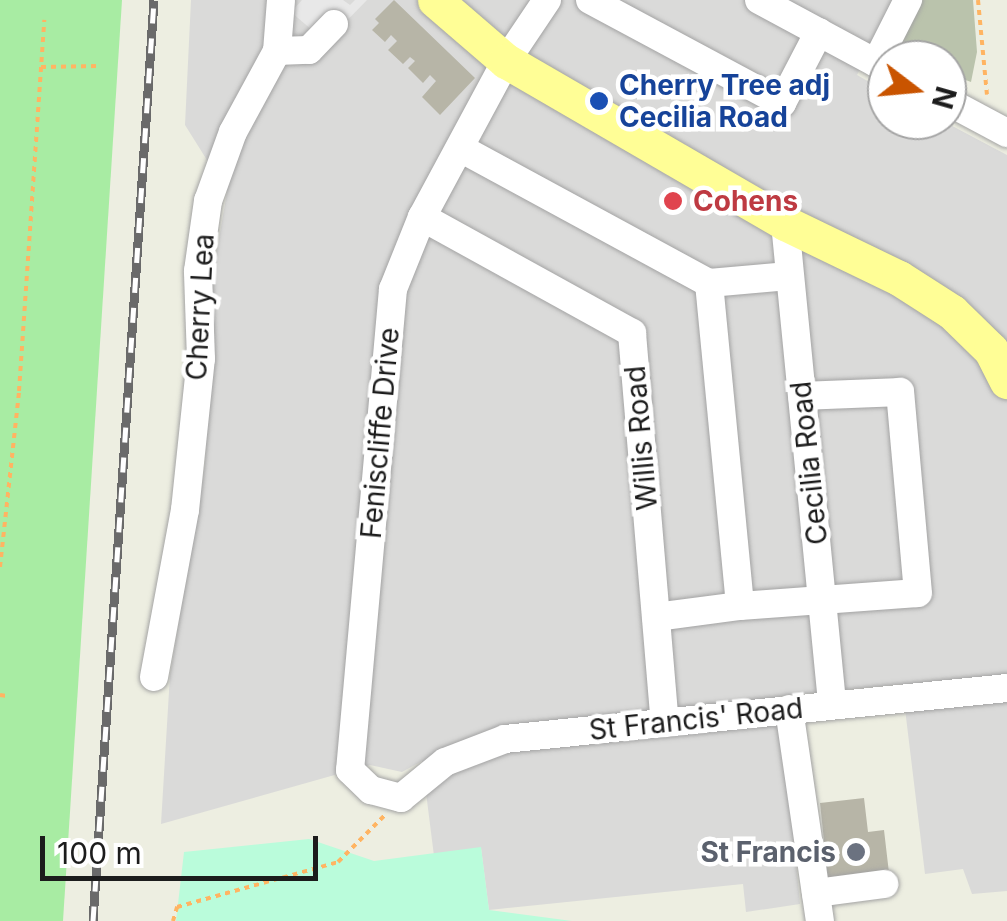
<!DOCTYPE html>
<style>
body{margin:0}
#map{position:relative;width:1007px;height:921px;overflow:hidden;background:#edeee1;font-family:Inter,sans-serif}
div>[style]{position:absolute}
.residential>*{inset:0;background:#dadad9}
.construction>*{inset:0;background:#bac3ac}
.grass>*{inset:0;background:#a8eca3}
.park>*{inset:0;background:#bafcdb}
.parking>*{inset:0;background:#e8e8e8}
.building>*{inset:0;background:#b7b5a7}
.path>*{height:4px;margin-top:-2px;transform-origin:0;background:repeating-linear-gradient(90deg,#ffb462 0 5px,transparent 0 10px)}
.roads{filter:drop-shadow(0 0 2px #a3a3a3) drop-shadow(0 0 2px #a3a3a3)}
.minor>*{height:28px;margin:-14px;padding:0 14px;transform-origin:14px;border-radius:14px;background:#fff}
.major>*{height:35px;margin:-17.5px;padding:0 17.5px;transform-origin:17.5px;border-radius:17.5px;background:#fffe96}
.rail>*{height:9px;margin-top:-4.5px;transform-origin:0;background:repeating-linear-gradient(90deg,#fff 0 15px,#6a6a6a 0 30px);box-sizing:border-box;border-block:2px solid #6a6a6a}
.dots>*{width:28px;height:28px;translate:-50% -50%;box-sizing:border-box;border:5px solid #fff;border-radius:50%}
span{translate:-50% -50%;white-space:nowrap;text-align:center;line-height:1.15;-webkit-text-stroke:9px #fff;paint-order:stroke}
.transit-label{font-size:28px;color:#164399;font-weight:700}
.left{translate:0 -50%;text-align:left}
.health-label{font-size:28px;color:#be3a42;font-weight:700}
.street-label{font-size:28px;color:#1c1c1c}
.worship-label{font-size:28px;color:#5b616d;font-weight:700}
.right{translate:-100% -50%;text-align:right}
.north{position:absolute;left:867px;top:40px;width:100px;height:100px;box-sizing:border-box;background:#fff;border:2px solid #a4a4a4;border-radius:50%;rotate:106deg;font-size:28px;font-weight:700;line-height:40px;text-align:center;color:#1c1c1c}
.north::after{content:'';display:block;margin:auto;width:35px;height:45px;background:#c95400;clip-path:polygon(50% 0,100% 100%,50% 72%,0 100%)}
.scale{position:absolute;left:40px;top:836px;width:278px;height:45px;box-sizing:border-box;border:5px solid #1c1c1c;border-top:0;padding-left:12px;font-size:30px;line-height:35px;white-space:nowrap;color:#1c1c1c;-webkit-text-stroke:8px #fff;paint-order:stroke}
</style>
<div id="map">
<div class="residential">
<i style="clip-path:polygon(191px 0,895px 0,857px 75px,887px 92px,887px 120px,941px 120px,1007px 155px,1007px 891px,972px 894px,963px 869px,925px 874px,902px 684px,780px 696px,800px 904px,746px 912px,743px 884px,489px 910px,481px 848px,434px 856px,422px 761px,402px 772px,370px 765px,161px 824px,170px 675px,205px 464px,212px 280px,227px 192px,185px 125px)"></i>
</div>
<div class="construction">
<i style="clip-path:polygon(922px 0,973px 0,977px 52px,971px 82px,947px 73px,947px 60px,898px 60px,888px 54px,909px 27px)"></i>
</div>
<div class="grass">
<i style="clip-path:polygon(0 0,122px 0,63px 921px,0 921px)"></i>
</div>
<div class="park">
<i style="clip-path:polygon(309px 839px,374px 861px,481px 847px,489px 910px,572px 921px,176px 921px,184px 852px)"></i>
</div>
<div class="parking">
<i style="clip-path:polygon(302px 0,343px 0,350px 5px,355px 0,367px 0,326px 42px,291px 12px)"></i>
</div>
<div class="building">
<i style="clip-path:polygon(394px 0,475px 78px,440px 115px,422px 97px,436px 81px,430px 75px,423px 83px,408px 68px,415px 61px,410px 57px,403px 64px,388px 50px,397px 41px,391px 35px,385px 42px,372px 30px,379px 23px,375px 19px)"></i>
<i style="clip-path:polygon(864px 798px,868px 832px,884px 830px,889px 873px,828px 879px,820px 803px)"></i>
</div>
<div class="path">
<i style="left:978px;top:0;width:95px;rotate:84.6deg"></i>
<i style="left:41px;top:67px;width:58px;rotate:-1deg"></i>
<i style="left:0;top:567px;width:177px;rotate:-83.8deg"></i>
<i style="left:19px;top:391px;width:372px;rotate:-86.1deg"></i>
<i style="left:0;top:695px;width:7px;rotate:8deg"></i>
<i style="left:173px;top:921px;width:15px;rotate:-74deg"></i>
<i style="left:177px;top:907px;width:167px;rotate:-15.6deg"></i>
<i style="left:338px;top:862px;width:65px;rotate:-45deg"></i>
</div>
<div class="roads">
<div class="minor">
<i style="left:547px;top:0;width:73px;rotate:123.9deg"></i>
<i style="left:506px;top:61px;width:177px;rotate:118.3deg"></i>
<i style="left:422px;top:217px;width:78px;rotate:111.9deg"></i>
<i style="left:393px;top:289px;width:483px;rotate:95.1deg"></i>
<i style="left:350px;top:770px;width:29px;rotate:44deg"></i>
<i style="left:371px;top:790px;width:31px;rotate:15deg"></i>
<i style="left:401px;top:798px;width:57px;rotate:-39.3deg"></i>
<i style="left:445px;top:762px;width:64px;rotate:-21deg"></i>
<i style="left:505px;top:739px;width:505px;rotate:-5.8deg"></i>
<i style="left:590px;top:0;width:218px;rotate:28.2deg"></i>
<i style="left:782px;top:103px;width:80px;rotate:-62.5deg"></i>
<i style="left:759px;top:0;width:145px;rotate:28.3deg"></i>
<i style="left:277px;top:51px;width:32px;rotate:-2deg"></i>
<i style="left:309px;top:50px;width:36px;rotate:-46deg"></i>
<i style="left:876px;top:63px;width:71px;rotate:-63.1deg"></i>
<i style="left:947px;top:101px;width:68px;rotate:28.1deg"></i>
<i style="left:460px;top:148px;width:283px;rotate:28.5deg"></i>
<i style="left:709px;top:283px;width:80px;rotate:-5deg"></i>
<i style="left:422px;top:217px;width:240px;rotate:28.9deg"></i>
<i style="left:632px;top:333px;width:391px;rotate:85.2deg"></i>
<i style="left:785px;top:223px;width:483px;rotate:84.4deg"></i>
<i style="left:709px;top:283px;width:324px;rotate:84.5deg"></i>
<i style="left:656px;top:617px;width:85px;rotate:-7.5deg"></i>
<i style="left:740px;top:606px;width:178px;rotate:-4.2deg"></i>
<i style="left:918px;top:593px;width:202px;rotate:-95.1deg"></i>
<i style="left:900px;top:392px;width:98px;rotate:177.7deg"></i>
<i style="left:154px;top:677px;width:170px;rotate:-79.5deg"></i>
<i style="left:185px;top:510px;width:152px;rotate:-84deg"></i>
<i style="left:201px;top:359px;width:88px;rotate:-92deg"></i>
<i style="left:198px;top:271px;width:71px;rotate:-81.9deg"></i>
<i style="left:208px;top:201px;width:73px;rotate:-70.1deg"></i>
<i style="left:233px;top:132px;width:92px;rotate:-61.5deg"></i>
<i style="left:277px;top:51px;width:51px;rotate:-85.5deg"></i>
<i style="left:789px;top:709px;width:214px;rotate:81.7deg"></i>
<i style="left:816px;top:893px;width:69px;rotate:-7.5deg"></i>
</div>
<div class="major">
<i style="left:435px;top:0;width:94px;rotate:40.7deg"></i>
<i style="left:506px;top:61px;width:323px;rotate:30.1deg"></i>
<i style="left:785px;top:223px;width:127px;rotate:25.8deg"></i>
<i style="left:899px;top:278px;width:63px;rotate:32.7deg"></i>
<i style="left:952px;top:312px;width:54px;rotate:44.3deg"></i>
<i style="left:991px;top:350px;width:35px;rotate:63deg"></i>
</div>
</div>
<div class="rail">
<i style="left:93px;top:921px;width:923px;rotate:-86.21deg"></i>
</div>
<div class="dots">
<i style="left:599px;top:101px;background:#1a4fb4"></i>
<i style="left:673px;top:201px;background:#e0444e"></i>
<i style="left:856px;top:852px;background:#6b7280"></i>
</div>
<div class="transit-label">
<span class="left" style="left:619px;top:101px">Cherry Tree adj<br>Cecilia Road</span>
</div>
<div class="health-label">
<span class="left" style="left:693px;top:201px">Cohens</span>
</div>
<div class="street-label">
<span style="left:200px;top:307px;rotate:-87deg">Cherry Lea</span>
<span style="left:380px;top:433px;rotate:-85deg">Feniscliffe Drive</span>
<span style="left:641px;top:438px;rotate:-95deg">Willis Road</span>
<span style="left:809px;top:463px;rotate:-96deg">Cecilia Road</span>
<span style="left:696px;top:719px;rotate:-6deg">St Francis' Road</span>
</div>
<div class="worship-label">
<span class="right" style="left:836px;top:852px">St Francis</span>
</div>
<div class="north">N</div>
<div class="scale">100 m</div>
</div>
